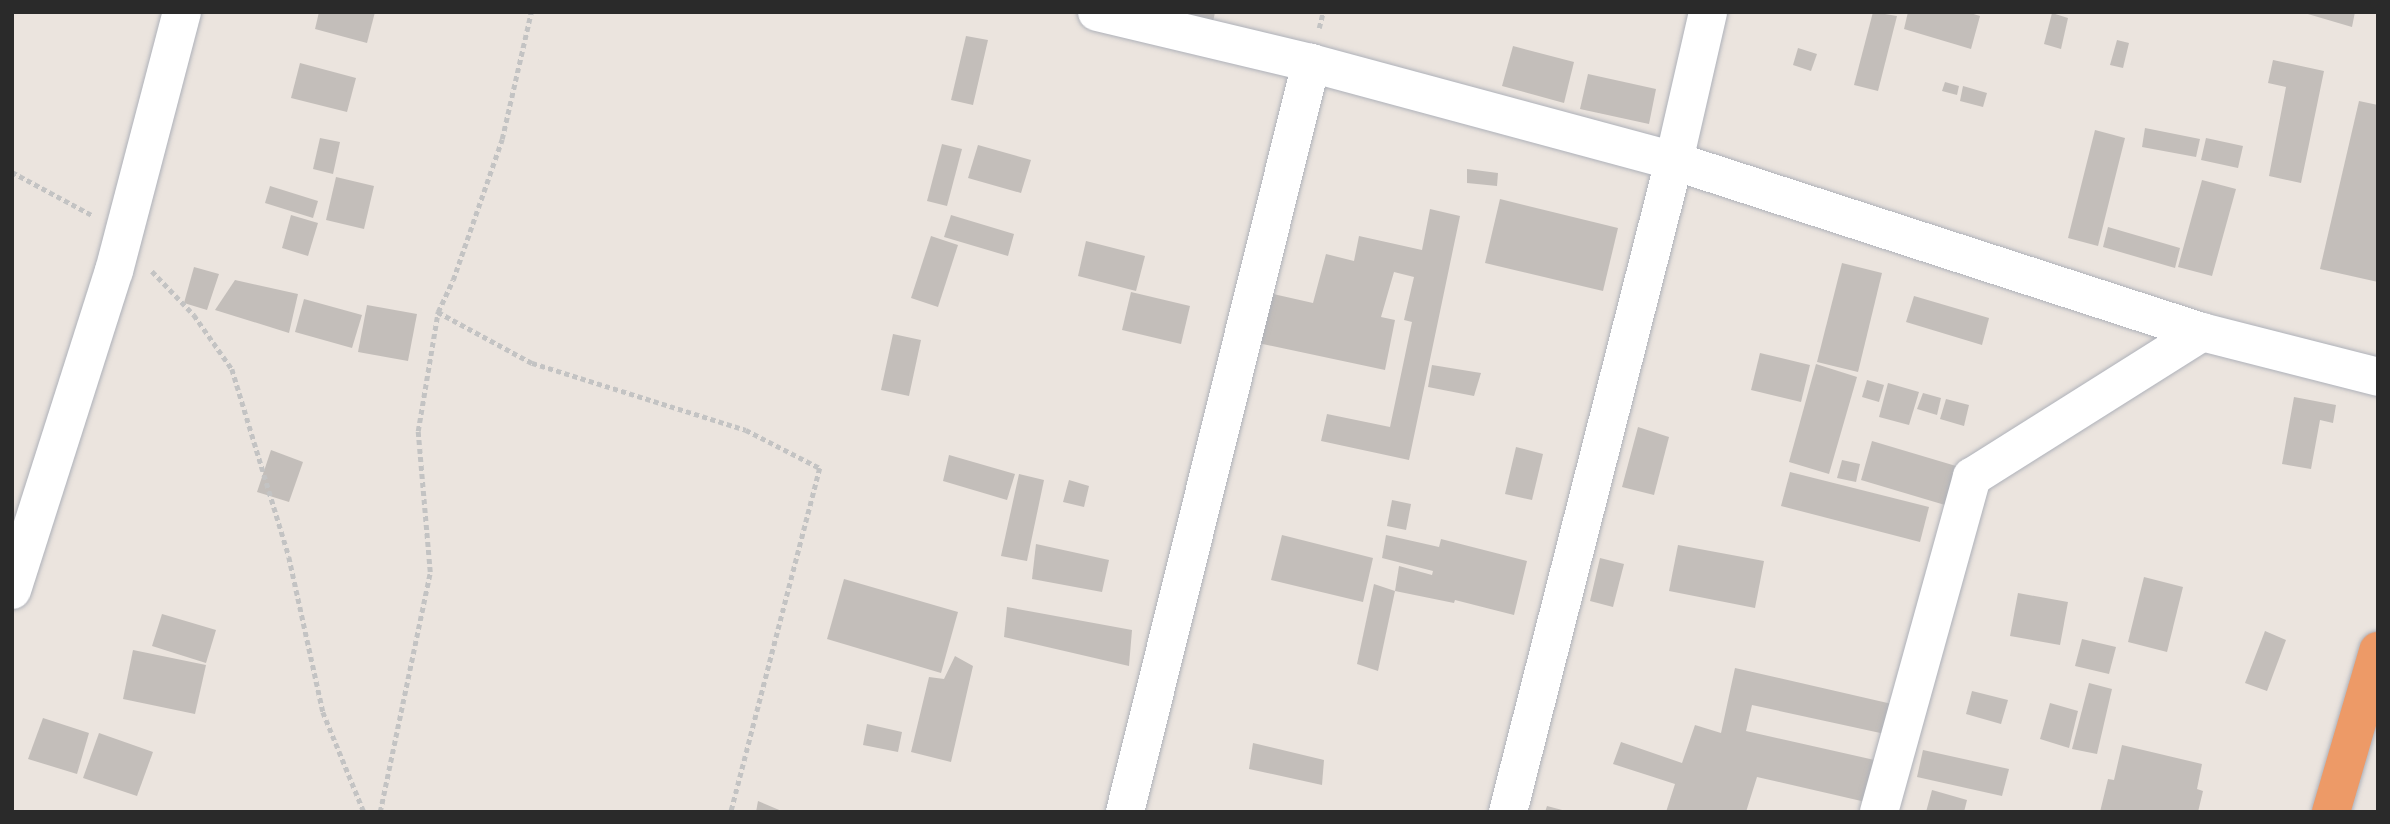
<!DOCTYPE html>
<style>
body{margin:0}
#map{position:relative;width:2390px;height:824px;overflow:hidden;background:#ebe4de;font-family:"DejaVu Sans",sans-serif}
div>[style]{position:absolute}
.building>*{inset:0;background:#c3beba}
.path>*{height:4.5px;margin-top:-2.25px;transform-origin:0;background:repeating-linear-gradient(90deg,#c3c3c3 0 5px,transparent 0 8.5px)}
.roads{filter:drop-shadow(0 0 2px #aeb1b9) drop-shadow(0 0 2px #aeb1b9)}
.minor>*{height:38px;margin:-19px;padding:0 19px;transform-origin:19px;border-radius:19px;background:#fff}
.highway>*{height:38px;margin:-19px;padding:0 19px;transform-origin:19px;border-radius:19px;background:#ed9a67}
span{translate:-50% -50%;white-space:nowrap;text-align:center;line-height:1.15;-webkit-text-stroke:6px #fff;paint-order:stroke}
.frame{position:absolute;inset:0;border:14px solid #2a2a2a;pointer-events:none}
</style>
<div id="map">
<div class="building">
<i style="clip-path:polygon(319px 12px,375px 12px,367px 43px,315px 29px)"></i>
<i style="clip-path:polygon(1162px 12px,1215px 12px,1212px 28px)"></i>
<i style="clip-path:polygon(1873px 12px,1897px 16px,1878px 91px,1854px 85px)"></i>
<i style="clip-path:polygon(1908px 12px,1967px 12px,1980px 16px,1971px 49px,1904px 29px)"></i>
<i style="clip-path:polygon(2301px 12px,2355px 12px,2352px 27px)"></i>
<i style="clip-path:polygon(2052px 13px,2068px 18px,2061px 49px,2044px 44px)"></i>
<i style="clip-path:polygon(966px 36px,988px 40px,973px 105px,951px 100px)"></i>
<i style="clip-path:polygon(2117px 40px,2129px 43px,2123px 68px,2110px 65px)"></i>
<i style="clip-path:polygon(1513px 46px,1574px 62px,1564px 103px,1502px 86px)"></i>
<i style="clip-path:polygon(1798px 48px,1817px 54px,1811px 71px,1793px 65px)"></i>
<i style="clip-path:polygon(2273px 60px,2324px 71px,2301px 183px,2269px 176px,2286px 87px,2268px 83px)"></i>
<i style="clip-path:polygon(300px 63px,356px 78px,347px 112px,291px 98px)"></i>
<i style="clip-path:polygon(1588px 74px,1656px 89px,1649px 124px,1580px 109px)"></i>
<i style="clip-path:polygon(1945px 82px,1959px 86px,1957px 95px,1942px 91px)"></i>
<i style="clip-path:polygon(1963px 86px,1987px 93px,1983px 107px,1960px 101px)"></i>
<i style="clip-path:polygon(2359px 101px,2378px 105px,2378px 282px,2320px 269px)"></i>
<i style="clip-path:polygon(2145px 128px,2200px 139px,2196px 157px,2142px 147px)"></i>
<i style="clip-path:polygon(2095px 130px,2125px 138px,2098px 246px,2068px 238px)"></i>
<i style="clip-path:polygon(320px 138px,340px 142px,333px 174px,313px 169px)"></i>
<i style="clip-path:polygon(2206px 138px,2243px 146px,2238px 168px,2201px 160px)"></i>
<i style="clip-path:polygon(942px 144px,962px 149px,947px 206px,927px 201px)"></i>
<i style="clip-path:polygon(978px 145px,1031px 160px,1021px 193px,968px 178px)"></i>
<i style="clip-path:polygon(1467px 169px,1498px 173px,1497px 186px,1467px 183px)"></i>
<i style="clip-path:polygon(336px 177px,374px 186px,364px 229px,326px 220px)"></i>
<i style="clip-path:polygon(2202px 180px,2236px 189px,2212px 276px,2178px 267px)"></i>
<i style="clip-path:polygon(270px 186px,318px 201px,313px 218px,265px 203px)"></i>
<i style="clip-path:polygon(1500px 199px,1618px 228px,1603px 291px,1485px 263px)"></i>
<i style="clip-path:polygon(1430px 209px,1460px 216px,1409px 460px,1321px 441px,1327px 414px,1390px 427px,1412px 322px,1404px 320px,1414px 277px,1394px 272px,1381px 317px,1395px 320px,1385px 370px,1253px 342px,1264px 292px,1313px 303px,1326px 254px,1354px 261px,1359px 236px,1422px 250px)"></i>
<i style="clip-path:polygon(291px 215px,318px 223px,308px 256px,282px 248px)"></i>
<i style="clip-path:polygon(951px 215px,1014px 234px,1008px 256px,944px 237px)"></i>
<i style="clip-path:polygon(2108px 227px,2180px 248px,2175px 268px,2103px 247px)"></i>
<i style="clip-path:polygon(931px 236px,958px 245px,938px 307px,911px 298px)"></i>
<i style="clip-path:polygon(1086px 241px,1145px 256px,1136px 291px,1078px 276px)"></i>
<i style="clip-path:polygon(1842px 263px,1882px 273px,1858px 372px,1817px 362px)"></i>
<i style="clip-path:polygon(194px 267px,219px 274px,207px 310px,184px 303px)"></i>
<i style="clip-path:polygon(235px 280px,298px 294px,289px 333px,215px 310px)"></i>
<i style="clip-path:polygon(1131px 292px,1190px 306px,1181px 344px,1122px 330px)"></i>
<i style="clip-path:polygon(1914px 296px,1989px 318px,1982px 345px,1906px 322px)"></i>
<i style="clip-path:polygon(304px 299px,362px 315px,352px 348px,295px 332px)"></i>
<i style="clip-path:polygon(367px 305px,417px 314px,408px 361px,358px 352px)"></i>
<i style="clip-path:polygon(893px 334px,921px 340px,909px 396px,881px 390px)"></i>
<i style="clip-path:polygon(1760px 353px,1810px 365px,1801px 402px,1751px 390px)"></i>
<i style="clip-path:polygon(1816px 364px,1857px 377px,1829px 474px,1789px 462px)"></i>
<i style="clip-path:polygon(1432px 365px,1481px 373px,1474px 396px,1428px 387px)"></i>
<i style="clip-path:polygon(1867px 380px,1884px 385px,1879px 402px,1862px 397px)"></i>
<i style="clip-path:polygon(1888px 383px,1919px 392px,1909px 425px,1879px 417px)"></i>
<i style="clip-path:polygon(1923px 393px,1941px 398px,1937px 415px,1917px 409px)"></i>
<i style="clip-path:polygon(2294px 397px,2336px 405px,2333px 423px,2320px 420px,2311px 469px,2282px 464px)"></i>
<i style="clip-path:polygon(1946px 399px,1969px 405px,1964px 426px,1940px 419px)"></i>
<i style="clip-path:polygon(1638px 427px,1669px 437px,1654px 495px,1622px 487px)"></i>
<i style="clip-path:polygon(1872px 441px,1956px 466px,1945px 505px,1861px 480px)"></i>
<i style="clip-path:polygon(1516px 447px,1543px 454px,1532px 500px,1505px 494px)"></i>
<i style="clip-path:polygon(271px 450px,303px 462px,289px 502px,257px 492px)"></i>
<i style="clip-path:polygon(949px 455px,1015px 474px,1007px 500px,943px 481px)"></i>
<i style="clip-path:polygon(1842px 460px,1860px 464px,1856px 482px,1837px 478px)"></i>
<i style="clip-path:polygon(1790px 472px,1929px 507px,1920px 542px,1781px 506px)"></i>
<i style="clip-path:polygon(1019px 474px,1044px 480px,1027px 561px,1001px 556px)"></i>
<i style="clip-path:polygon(1069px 480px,1089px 486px,1084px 507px,1063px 502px)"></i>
<i style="clip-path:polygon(1392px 500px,1411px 504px,1406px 530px,1387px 526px)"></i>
<i style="clip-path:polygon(1282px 535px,1373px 558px,1363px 602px,1271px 580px)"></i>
<i style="clip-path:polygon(1386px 535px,1439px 547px,1441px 539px,1527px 561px,1514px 615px,1455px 600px,1454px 603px,1395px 591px,1399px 566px,1432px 575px,1433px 571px,1382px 558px)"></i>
<i style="clip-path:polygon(1036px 544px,1109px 560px,1102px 592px,1032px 579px)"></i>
<i style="clip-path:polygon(1678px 545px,1764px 561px,1755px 608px,1669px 591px)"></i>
<i style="clip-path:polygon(1600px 558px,1624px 564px,1613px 607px,1590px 601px)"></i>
<i style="clip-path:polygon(2144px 577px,2183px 587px,2167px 652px,2128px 642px)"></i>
<i style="clip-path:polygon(844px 579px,958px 612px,941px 673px,827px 639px)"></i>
<i style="clip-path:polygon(1374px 584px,1395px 591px,1378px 671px,1357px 664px)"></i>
<i style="clip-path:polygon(2018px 593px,2068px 602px,2060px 645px,2010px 636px)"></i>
<i style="clip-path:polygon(1007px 607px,1132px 630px,1129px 666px,1004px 637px)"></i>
<i style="clip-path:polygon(162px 614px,216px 630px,206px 663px,152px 646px)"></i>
<i style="clip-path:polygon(2265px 631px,2286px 640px,2267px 691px,2245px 683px)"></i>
<i style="clip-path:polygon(2082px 639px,2116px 647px,2109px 674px,2075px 666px)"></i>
<i style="clip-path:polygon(133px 650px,206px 665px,195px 714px,123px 699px)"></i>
<i style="clip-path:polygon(955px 656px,973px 666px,951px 762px,911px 752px,929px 677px,944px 679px)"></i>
<i style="clip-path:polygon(1735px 668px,1892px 704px,1885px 734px,1752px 705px,1746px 731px,1879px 761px,1870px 803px,1757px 777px,1746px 812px,1666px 812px,1675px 784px,1613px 764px,1621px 742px,1682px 763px,1695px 725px,1721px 733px)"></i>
<i style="clip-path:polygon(2089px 683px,2112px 689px,2097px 754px,2072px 749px)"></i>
<i style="clip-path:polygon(1972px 691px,2008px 700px,2001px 724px,1966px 714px)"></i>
<i style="clip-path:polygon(2050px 703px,2078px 711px,2069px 748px,2040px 739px)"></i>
<i style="clip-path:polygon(43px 718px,89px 733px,77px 774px,28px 759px)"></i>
<i style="clip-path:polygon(867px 724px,902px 732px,898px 752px,863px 745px)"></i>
<i style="clip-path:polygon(99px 733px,153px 752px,137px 796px,83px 778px)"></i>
<i style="clip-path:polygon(1253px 743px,1324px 760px,1322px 785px,1249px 769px)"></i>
<i style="clip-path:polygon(2122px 745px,2202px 764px,2197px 789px,2203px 791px,2198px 812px,2100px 812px,2108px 779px,2114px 780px)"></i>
<i style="clip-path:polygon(1923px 750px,2009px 769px,2002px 796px,1917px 777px)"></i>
<i style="clip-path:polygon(1932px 790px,1967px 800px,1964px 812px,1926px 812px)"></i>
<i style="clip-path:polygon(758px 801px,784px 812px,756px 812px)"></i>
<i style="clip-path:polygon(1547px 806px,1566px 811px,1566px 812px,1545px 812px)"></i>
</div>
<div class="path">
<i style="left:1319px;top:28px;width:16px;rotate:-76deg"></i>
<i style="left:12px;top:172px;width:91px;rotate:28.3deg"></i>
<i style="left:152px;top:271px;width:61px;rotate:46.3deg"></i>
<i style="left:194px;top:315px;width:66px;rotate:54.9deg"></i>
<i style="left:232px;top:369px;width:196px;rotate:73.1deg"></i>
<i style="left:289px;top:557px;width:159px;rotate:77.6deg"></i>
<i style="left:323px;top:712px;width:108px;rotate:67.7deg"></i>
<i style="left:438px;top:312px;width:107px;rotate:28.5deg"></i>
<i style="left:532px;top:363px;width:224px;rotate:17.4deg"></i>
<i style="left:746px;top:430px;width:83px;rotate:27.2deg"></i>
<i style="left:820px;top:468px;width:355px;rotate:104.5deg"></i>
<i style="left:380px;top:812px;width:245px;rotate:-78.2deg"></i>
<i style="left:430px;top:572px;width:142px;rotate:-94.9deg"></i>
<i style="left:418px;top:431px;width:121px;rotate:-80.5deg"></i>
<i style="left:438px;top:312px;width:35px;rotate:-65deg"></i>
<i style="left:453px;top:280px;width:149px;rotate:-70.8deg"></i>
<i style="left:502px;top:139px;width:130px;rotate:-77.1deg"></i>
</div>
<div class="roads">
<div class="minor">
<i style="left:1097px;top:12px;width:220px;rotate:13.4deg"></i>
<i style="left:1311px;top:63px;width:376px;rotate:15.1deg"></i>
<i style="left:1674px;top:161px;width:555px;rotate:17.95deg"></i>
<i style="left:2202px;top:332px;width:182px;rotate:14.3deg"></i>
<i style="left:12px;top:590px;width:335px;rotate:-72.3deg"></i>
<i style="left:114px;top:271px;width:268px;rotate:-75.3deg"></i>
<i style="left:1125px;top:812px;width:772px;rotate:-76.05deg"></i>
<i style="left:1508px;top:812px;width:672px;rotate:-75.69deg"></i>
<i style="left:1674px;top:161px;width:153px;rotate:-77.1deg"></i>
<i style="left:1879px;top:812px;width:348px;rotate:-74.5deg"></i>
<i style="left:1972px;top:477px;width:272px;rotate:-32.2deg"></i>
</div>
<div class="highway">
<i style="left:2331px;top:812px;width:168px;rotate:-73.7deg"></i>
</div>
</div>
<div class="frame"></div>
</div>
